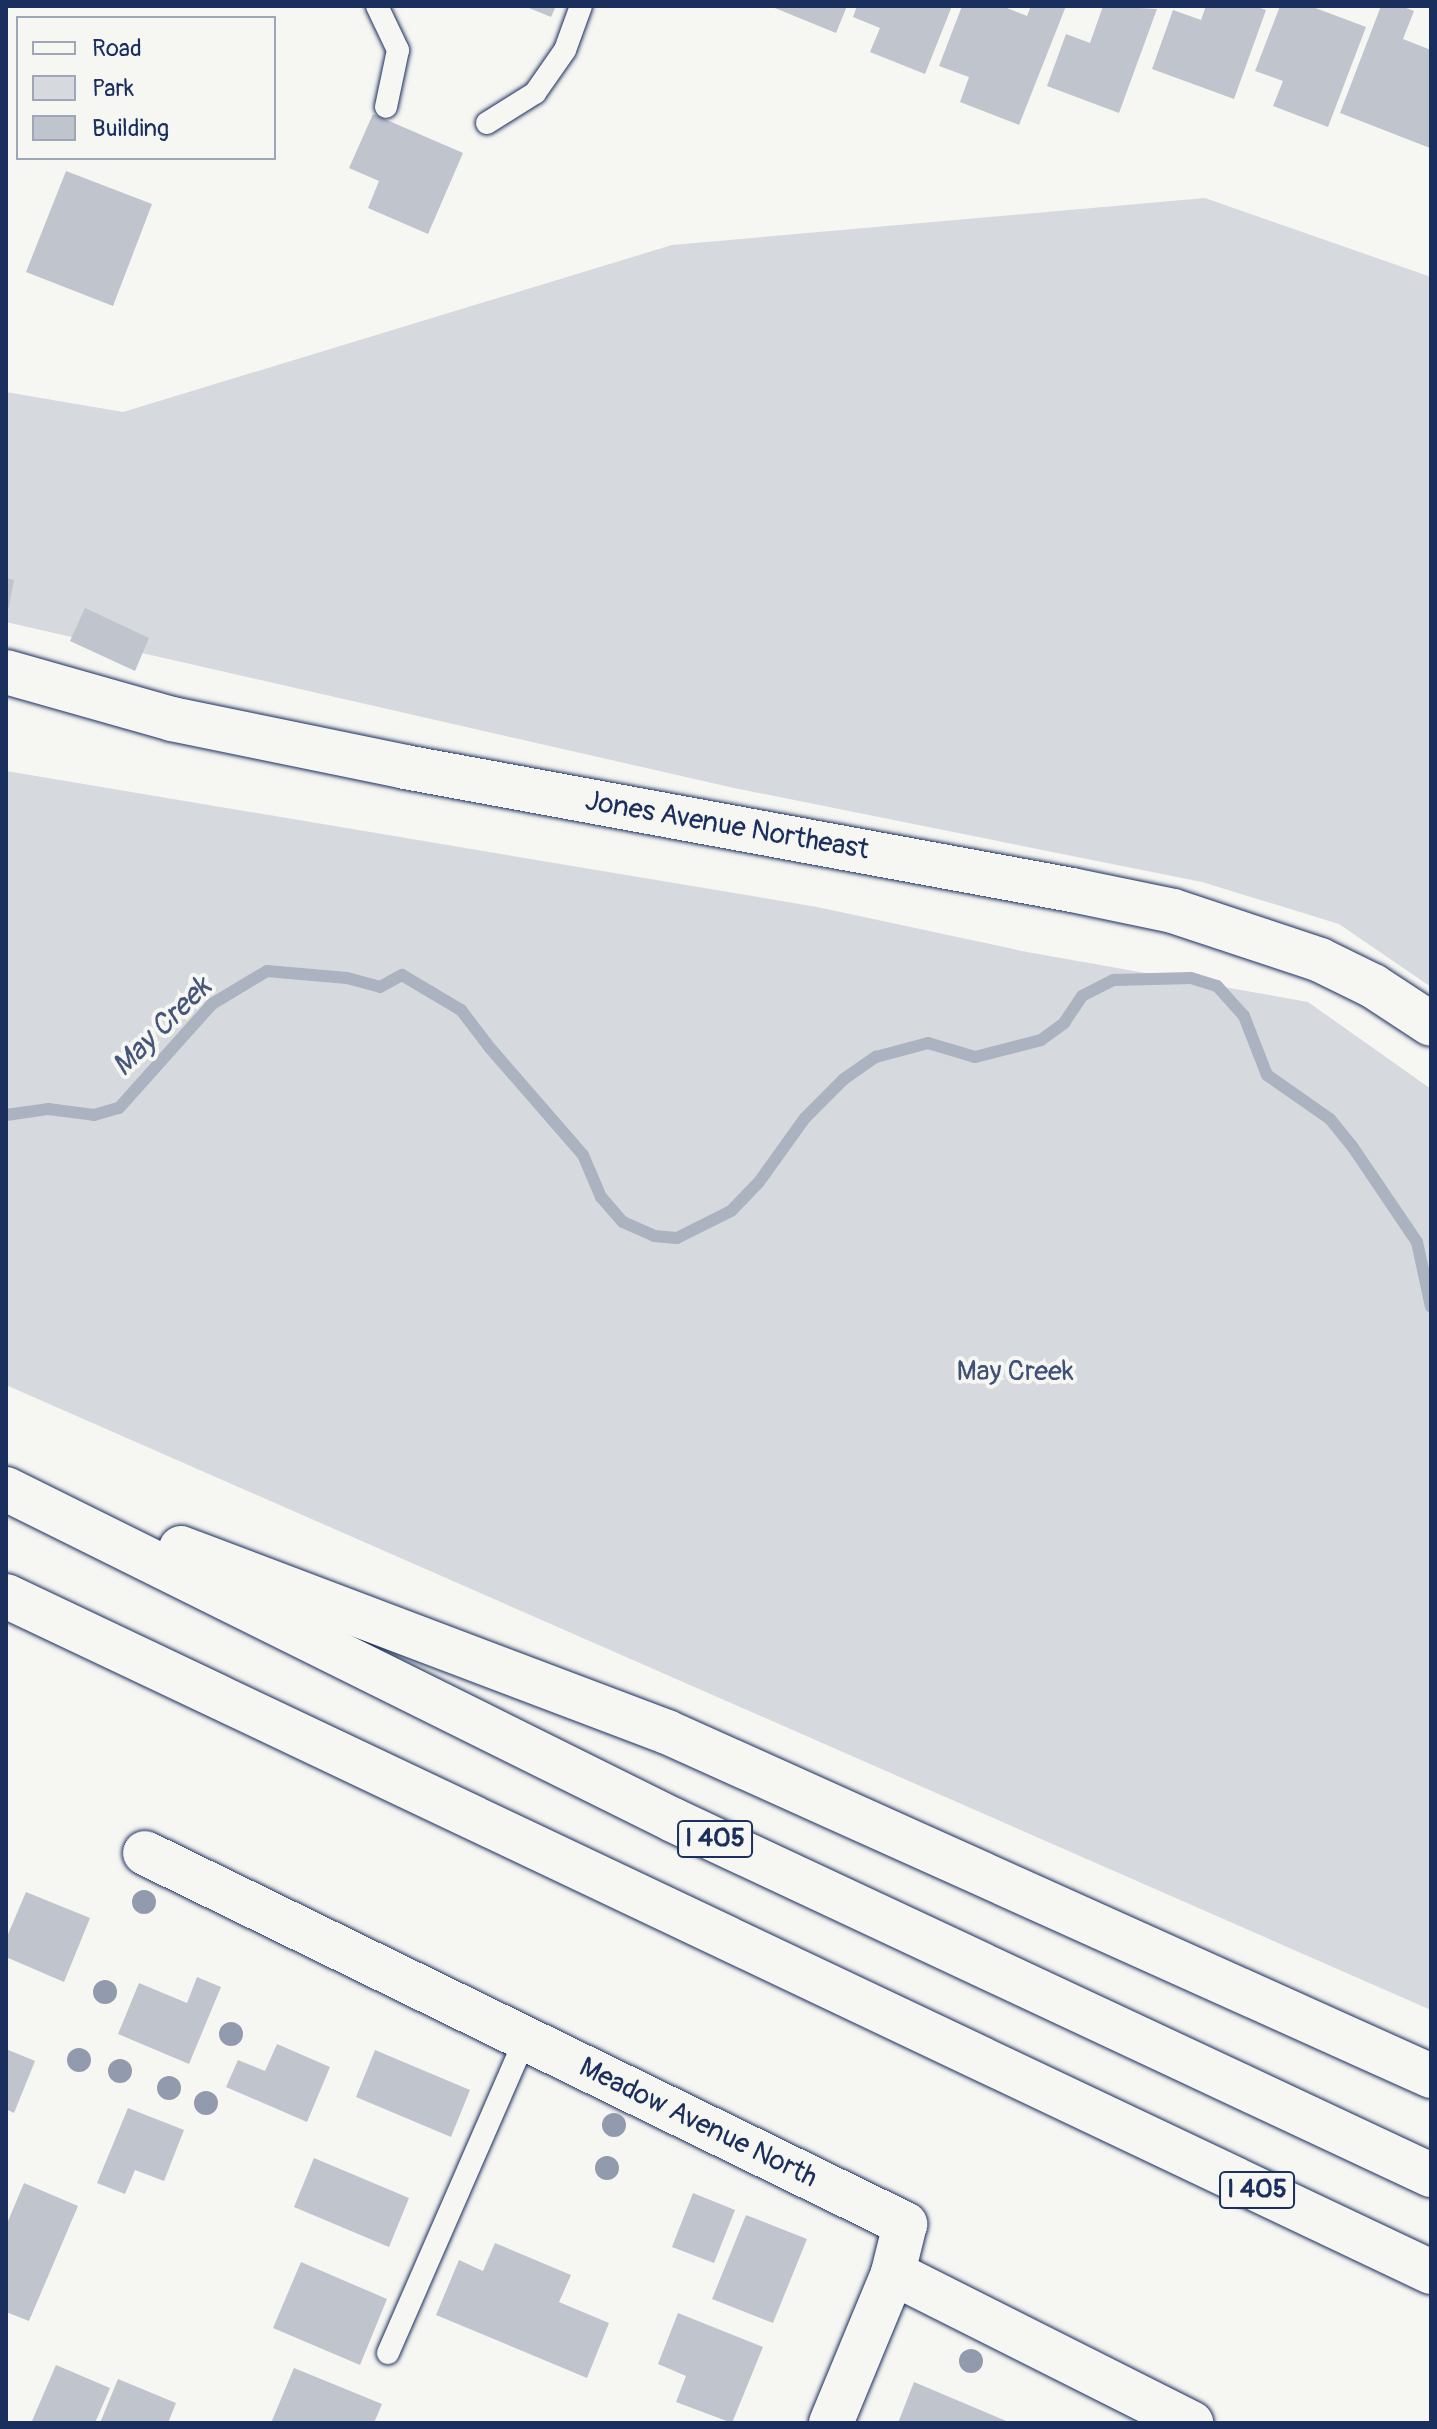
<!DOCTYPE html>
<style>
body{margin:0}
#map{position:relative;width:1437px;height:2429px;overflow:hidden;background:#f6f6f2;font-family:Pangolin,sans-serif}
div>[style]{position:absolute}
.green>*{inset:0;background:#d6d9dd}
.stream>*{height:12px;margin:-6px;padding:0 6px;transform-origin:6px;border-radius:6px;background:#abb2c0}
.building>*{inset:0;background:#c0c4cd}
.roads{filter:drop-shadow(0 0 2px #1b2f5e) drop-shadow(0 0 2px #1b2f5e)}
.lane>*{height:22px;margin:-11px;padding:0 11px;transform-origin:11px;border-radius:11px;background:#f6f6f2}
.street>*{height:44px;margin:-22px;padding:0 22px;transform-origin:22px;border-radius:22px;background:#f6f6f2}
.highway>*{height:44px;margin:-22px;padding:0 22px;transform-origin:22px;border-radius:22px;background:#f6f6f2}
.trees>*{width:24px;height:24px;margin:-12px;border-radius:50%;background:#929bae}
span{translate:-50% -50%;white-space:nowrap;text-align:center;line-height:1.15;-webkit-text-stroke:8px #f6f6f2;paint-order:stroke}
.shield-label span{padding:2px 6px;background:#f6f6f2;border:2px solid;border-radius:6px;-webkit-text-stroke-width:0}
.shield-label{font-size:26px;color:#1b2f5e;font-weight:700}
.street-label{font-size:28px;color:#1b2f5e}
.park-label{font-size:28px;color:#405177}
.water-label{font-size:30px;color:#46567b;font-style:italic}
.frame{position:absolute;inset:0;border:8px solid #1b2f5e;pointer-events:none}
.legend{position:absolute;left:16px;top:16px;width:260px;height:144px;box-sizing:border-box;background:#f6f6f2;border:2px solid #9ea6b7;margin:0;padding:10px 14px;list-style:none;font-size:24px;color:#1b2f5e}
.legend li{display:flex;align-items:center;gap:16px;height:40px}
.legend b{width:40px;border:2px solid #9ea6b7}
</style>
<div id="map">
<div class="green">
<i style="clip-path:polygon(1205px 198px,1431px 277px,1431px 987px,1339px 924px,1202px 882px,734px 788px,6px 622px,6px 392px,123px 412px,672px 245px)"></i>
<i style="clip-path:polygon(6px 771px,817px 907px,1027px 952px,1308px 1002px,1431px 1089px,1431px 2010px,6px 1385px)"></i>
</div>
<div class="stream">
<i style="left:6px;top:1115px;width:42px;rotate:-8.1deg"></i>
<i style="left:48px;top:1109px;width:46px;rotate:7.4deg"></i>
<i style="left:94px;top:1115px;width:26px;rotate:-16deg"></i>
<i style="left:119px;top:1108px;width:140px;rotate:-48.2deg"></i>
<i style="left:212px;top:1004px;width:64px;rotate:-31deg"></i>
<i style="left:267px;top:971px;width:80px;rotate:5deg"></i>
<i style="left:347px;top:978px;width:34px;rotate:15deg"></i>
<i style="left:380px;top:987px;width:25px;rotate:-29deg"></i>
<i style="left:402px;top:975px;width:69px;rotate:30.7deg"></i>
<i style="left:461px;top:1010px;width:48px;rotate:52.7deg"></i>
<i style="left:490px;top:1048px;width:142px;rotate:49deg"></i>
<i style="left:583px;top:1155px;width:46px;rotate:66.8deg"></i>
<i style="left:601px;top:1197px;width:33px;rotate:49deg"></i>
<i style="left:623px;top:1222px;width:34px;rotate:24deg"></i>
<i style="left:654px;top:1236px;width:23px;rotate:5deg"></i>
<i style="left:677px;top:1238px;width:60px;rotate:-26.6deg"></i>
<i style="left:731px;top:1211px;width:40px;rotate:-46deg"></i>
<i style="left:759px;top:1182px;width:79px;rotate:-54.3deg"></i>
<i style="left:805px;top:1118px;width:55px;rotate:-45deg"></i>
<i style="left:844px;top:1079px;width:39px;rotate:-35deg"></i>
<i style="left:876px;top:1057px;width:54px;rotate:-15.1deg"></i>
<i style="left:928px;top:1043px;width:49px;rotate:16.6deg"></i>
<i style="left:975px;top:1057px;width:68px;rotate:-14.4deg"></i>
<i style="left:1041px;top:1040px;width:29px;rotate:-36deg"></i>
<i style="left:1064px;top:1023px;width:32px;rotate:-56deg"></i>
<i style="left:1082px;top:996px;width:36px;rotate:-27deg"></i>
<i style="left:1114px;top:980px;width:77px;rotate:-1.5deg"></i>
<i style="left:1191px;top:978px;width:27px;rotate:17deg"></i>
<i style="left:1217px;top:986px;width:40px;rotate:48deg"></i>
<i style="left:1244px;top:1016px;width:63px;rotate:68.7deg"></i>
<i style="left:1267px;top:1075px;width:77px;rotate:34.9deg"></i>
<i style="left:1330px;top:1119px;width:35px;rotate:51deg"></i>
<i style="left:1352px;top:1146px;width:116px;rotate:55.9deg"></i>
<i style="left:1417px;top:1242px;width:66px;rotate:77.8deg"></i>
</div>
<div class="building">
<i style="clip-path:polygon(524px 6px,556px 6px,551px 17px)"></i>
<i style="clip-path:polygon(770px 6px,847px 6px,836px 33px)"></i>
<i style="clip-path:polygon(857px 6px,952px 6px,925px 74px,870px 52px,880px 28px,853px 17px)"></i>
<i style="clip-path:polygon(962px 6px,1002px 6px,1027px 16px,1031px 6px,1066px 6px,1019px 125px,960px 102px,969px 77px,939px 66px)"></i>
<i style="clip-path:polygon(1103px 6px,1157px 9px,1119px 113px,1047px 86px,1066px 34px,1090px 43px)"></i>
<i style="clip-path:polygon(1206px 6px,1255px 6px,1266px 10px,1234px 99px,1152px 69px,1173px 10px,1201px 20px)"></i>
<i style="clip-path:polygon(1280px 6px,1310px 6px,1366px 27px,1328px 127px,1273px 106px,1283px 81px,1255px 71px)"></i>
<i style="clip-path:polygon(1381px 6px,1401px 6px,1414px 11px,1403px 39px,1431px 50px,1430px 148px,1340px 113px)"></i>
<i style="clip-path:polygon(373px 114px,463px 153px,428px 234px,368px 208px,379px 181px,349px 168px)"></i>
<i style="clip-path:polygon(66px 171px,152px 204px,113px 306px,26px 272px)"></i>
<i style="clip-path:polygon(6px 578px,14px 580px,7px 615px,6px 615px)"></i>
<i style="clip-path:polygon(85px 608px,149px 638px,135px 671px,70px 641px)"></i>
<i style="clip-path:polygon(26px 1892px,90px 1918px,64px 1982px,6px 1957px,6px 1939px)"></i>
<i style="clip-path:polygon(197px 1977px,221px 1987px,189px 2064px,118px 2034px,139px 1983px,187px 2003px)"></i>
<i style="clip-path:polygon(277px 2044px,330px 2067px,307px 2122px,226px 2087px,238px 2060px,265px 2071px)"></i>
<i style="clip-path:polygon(6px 2049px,35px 2061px,14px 2113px,6px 2109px)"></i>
<i style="clip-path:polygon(375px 2050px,470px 2090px,451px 2137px,356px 2097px)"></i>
<i style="clip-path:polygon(128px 2108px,184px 2130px,164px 2181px,135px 2170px,125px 2194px,97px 2183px)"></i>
<i style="clip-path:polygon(314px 2158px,409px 2198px,389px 2247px,294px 2207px)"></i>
<i style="clip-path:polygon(24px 2183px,78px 2206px,29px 2321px,6px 2312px,6px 2226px)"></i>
<i style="clip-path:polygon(693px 2193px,735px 2210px,714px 2263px,672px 2247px)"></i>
<i style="clip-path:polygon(746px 2215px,807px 2239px,773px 2323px,712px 2299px)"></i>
<i style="clip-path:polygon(495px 2243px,571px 2275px,559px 2302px,609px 2323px,587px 2378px,436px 2315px,459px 2260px,483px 2271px)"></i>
<i style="clip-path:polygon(301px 2262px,387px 2299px,360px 2365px,273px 2328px)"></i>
<i style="clip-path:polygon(678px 2313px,763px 2347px,732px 2423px,676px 2402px,686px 2376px,658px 2364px)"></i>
<i style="clip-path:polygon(56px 2365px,110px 2388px,95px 2423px,32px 2421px)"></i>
<i style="clip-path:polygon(294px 2368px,382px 2404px,374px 2423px,271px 2423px)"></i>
<i style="clip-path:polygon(118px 2379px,176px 2403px,168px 2423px,100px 2423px)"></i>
<i style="clip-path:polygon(914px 2382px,1011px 2423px,898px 2423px)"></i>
</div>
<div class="roads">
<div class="lane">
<i style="left:377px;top:6px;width:49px;rotate:64.5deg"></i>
<i style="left:398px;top:50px;width:58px;rotate:101.9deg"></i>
<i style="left:487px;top:123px;width:57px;rotate:-32deg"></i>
<i style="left:535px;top:93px;width:52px;rotate:-55.1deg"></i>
<i style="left:565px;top:50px;width:47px;rotate:-70deg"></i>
<i style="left:388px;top:2353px;width:343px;rotate:-66.4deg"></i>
</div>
<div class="street">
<i style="left:6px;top:672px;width:173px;rotate:15.8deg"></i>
<i style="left:172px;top:719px;width:238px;rotate:11.6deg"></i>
<i style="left:405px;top:767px;width:678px;rotate:10.45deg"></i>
<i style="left:1072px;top:890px;width:103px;rotate:11.7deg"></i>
<i style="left:1173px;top:911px;width:155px;rotate:18.4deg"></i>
<i style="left:1320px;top:960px;width:59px;rotate:26.1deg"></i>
<i style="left:1373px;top:986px;width:69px;rotate:33.2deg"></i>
<i style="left:145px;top:1853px;width:846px;rotate:26.02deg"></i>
<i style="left:905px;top:2224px;width:50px;rotate:103.8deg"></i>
<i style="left:893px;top:2273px;width:334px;rotate:26.7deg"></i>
<i style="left:831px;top:2423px;width:162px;rotate:-67.5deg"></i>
</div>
<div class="highway">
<i style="left:6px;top:1489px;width:745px;rotate:26.39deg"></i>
<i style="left:673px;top:1820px;width:837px;rotate:25.1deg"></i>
<i style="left:181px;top:1548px;width:520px;rotate:20.74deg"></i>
<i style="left:667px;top:1732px;width:838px;rotate:24.24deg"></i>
<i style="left:6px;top:1596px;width:1577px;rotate:25.38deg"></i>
</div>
</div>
<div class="trees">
<i style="left:144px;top:1902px"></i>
<i style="left:105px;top:1992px"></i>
<i style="left:231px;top:2034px"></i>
<i style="left:79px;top:2060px"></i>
<i style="left:120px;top:2071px"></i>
<i style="left:169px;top:2088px"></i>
<i style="left:206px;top:2103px"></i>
<i style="left:614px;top:2125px"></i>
<i style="left:607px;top:2168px"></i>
<i style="left:971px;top:2361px"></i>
</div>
<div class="shield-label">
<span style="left:715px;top:1839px">I 405</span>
<span style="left:1257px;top:2190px">I 405</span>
</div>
<div class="street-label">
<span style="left:727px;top:826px;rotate:10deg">Jones Avenue Northeast</span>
<span style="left:698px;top:2123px;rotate:26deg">Meadow Avenue North</span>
</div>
<div class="park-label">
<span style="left:1015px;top:1372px">May Creek</span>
</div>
<div class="water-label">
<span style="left:162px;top:1027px;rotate:-45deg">May Creek</span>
</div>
<div class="frame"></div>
<ul class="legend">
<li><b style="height:10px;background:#f6f6f2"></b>Road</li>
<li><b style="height:22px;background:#d6d9dd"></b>Park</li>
<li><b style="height:22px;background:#c0c4cd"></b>Building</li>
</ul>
</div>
